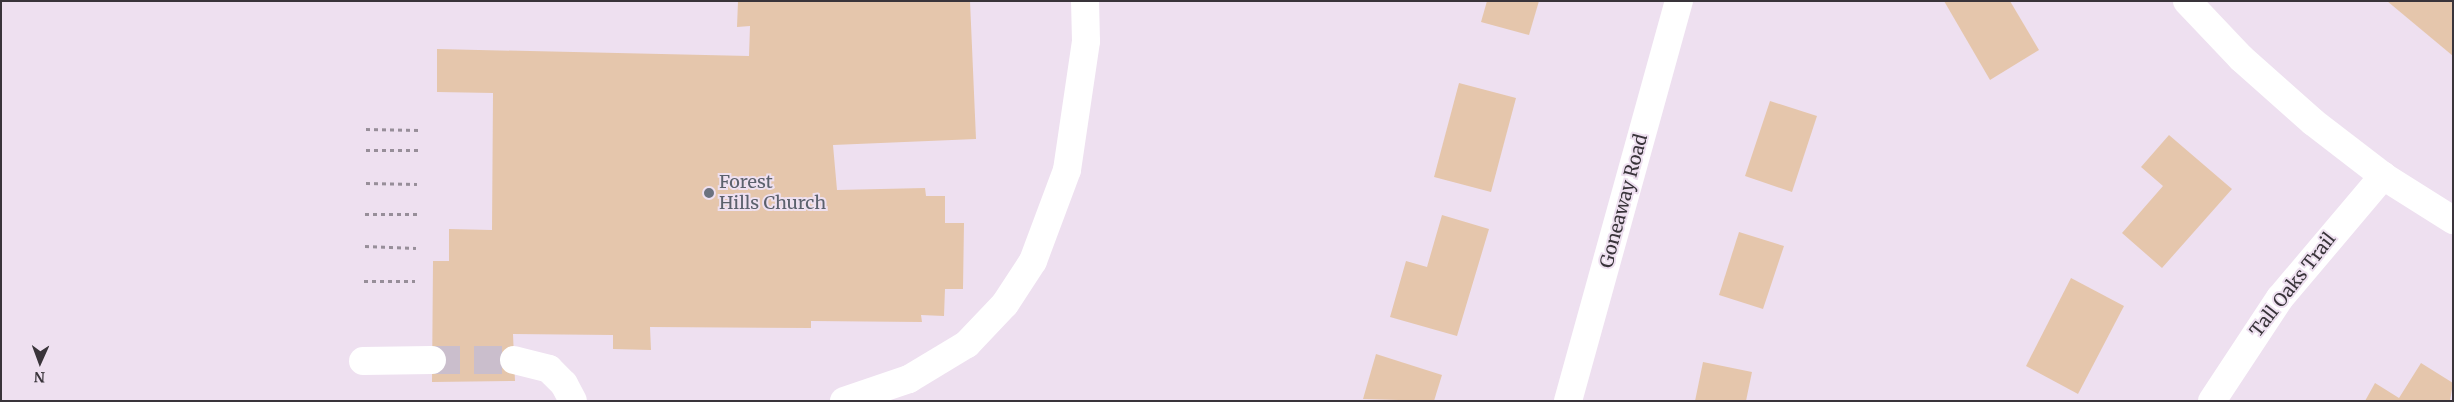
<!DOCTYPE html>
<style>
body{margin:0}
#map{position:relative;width:2454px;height:402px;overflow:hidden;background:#eee0f0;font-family:Merriweather,serif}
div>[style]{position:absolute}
.building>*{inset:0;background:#e5c6ac}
.minor-tunnel>*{height:28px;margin-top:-14px;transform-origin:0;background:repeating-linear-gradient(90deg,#cabecc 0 28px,transparent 0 42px)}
.path>*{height:3px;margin-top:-1.5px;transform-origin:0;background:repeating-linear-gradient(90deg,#978e99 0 4px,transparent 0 8px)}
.minor>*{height:28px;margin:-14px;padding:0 14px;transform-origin:14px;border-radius:14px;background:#fff}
.dots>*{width:14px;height:14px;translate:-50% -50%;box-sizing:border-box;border:2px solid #eee0f0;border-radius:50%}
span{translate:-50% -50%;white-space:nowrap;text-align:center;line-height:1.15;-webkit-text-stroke:4px #eee0f0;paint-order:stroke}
.worship-label{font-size:18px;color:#5b616d}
.left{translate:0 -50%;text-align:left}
.street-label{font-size:18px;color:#39343a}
.frame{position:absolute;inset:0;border:2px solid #39343a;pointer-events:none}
.north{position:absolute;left:15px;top:337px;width:50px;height:50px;-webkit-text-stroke:4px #eee0f0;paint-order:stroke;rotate:182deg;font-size:14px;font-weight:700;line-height:20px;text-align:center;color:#39343a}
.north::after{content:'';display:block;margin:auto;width:18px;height:22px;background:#39343a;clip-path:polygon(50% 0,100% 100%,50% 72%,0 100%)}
</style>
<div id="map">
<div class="building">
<i style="clip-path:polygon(738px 1px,970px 1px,976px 139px,833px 145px,837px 190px,925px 188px,926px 196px,945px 196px,945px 223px,964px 223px,963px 289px,945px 289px,944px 316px,921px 315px,922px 322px,811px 321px,811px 328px,650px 327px,651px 350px,613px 349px,613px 335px,513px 334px,515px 381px,432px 382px,433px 261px,449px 261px,449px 229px,492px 230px,493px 93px,437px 92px,437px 49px,749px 56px,750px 26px,737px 27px)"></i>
<i style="clip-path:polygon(1487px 1px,1539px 1px,1529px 35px,1481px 22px)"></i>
<i style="clip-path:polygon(1944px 1px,2010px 1px,2039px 50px,1990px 80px)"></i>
<i style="clip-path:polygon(2387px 1px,2453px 1px,2453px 56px)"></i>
<i style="clip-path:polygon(1459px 83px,1516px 98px,1491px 192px,1434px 177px)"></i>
<i style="clip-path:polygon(1770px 101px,1817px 116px,1792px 192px,1745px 176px)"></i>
<i style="clip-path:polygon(2169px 135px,2232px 189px,2162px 268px,2122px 233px,2163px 186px,2141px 167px)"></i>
<i style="clip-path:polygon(1442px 215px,1489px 229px,1457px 336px,1390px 317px,1406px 261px,1427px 267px)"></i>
<i style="clip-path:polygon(1739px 232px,1784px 246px,1763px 309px,1719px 295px)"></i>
<i style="clip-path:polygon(2071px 278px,2124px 306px,2078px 394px,2026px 366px)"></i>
<i style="clip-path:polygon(1376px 354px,1442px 375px,1434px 401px,1363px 399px)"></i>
<i style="clip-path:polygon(1703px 362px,1752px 372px,1746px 401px,1695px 401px)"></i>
<i style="clip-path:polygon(2421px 363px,2453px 383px,2450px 401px,2365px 401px,2375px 383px,2399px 398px)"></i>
</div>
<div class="minor-tunnel">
<i style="left:432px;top:360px;width:82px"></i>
</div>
<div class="path">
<i style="left:366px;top:129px;width:53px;rotate:1.1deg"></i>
<i style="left:366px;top:150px;width:53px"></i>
<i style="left:366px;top:183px;width:51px;rotate:1.1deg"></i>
<i style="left:365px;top:214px;width:52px"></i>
<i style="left:365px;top:246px;width:51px;rotate:2.2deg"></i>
<i style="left:364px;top:281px;width:51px"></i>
</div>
<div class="minor">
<i style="left:2187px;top:1px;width:79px;rotate:46.5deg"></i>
<i style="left:2241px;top:58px;width:96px;rotate:41.6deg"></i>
<i style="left:2313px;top:122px;width:88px;rotate:37.6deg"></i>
<i style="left:2383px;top:176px;width:83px;rotate:32.2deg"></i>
<i style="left:514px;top:360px;width:36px;rotate:14deg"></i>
<i style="left:549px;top:369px;width:21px;rotate:45deg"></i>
<i style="left:564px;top:384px;width:19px;rotate:62deg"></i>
<i style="left:363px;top:361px;width:69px;rotate:-0.8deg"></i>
<i style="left:844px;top:401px;width:69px;rotate:-18.7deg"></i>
<i style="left:909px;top:379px;width:68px;rotate:-31.1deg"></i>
<i style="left:967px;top:344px;width:55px;rotate:-46.5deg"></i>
<i style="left:1005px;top:304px;width:51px;rotate:-56.9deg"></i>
<i style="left:1033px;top:261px;width:97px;rotate:-69.5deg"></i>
<i style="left:1067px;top:170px;width:130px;rotate:-81.6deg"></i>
<i style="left:1086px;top:41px;width:40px;rotate:-91.4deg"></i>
<i style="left:1568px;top:401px;width:415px;rotate:-74.5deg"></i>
<i style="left:2212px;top:401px;width:123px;rotate:-56.6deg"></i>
<i style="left:2280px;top:298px;width:160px;rotate:-49.8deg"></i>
</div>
<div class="dots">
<i style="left:709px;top:193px;background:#6b7280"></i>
</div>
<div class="worship-label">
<span class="left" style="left:719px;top:193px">Forest<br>Hills Church</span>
</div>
<div class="street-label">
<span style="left:1624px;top:201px;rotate:-75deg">Goneaway Road</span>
<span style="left:2293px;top:285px;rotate:-52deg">Tall Oaks Trail</span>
</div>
<div class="frame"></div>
<div class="north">N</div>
</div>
